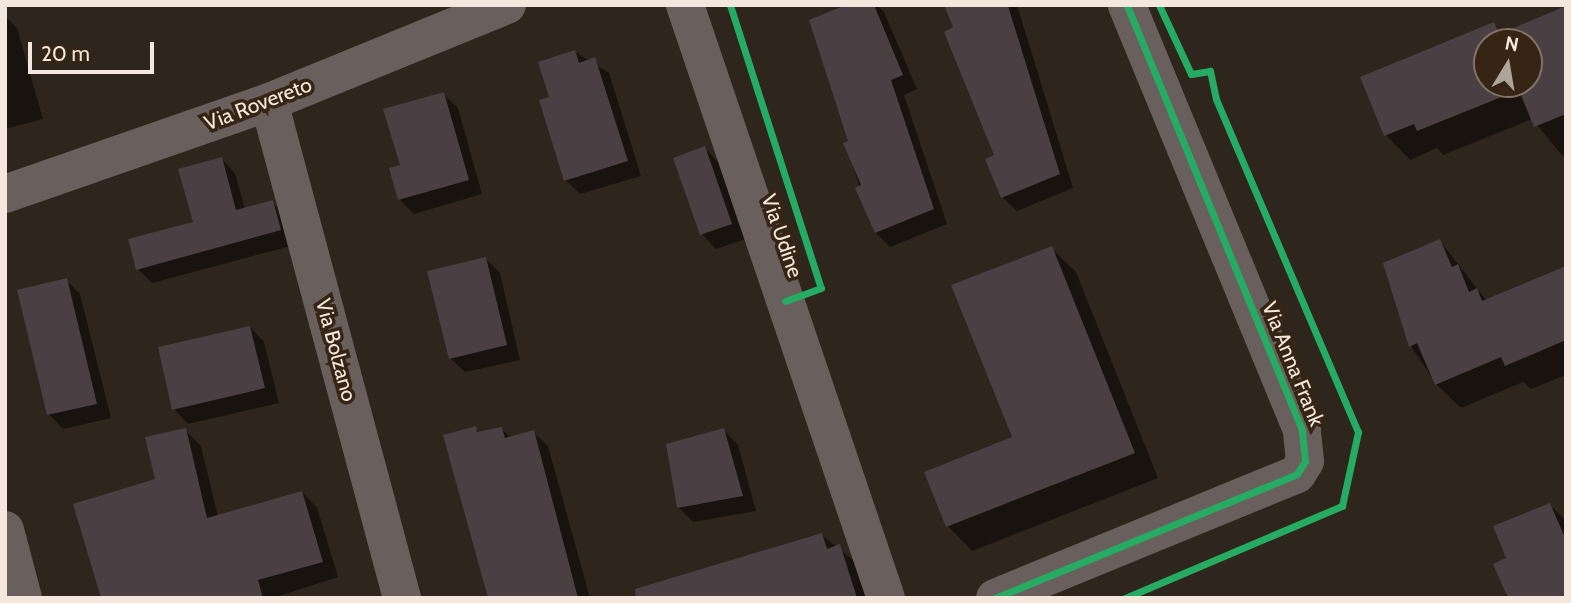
<!DOCTYPE html>
<style>
body{margin:0}
#map{position:relative;width:1571px;height:603px;overflow:hidden;background:#2e251c;font-family:Cabin,sans-serif}
div>[style]{position:absolute}
.shadow>*{inset:0;background:#0007}
.building>*{inset:0;background:#4a3f42}
.minor>*{height:38px;margin:-19px;padding:0 19px;transform-origin:19px;border-radius:19px;background:#69605d}
.cycleway>*{height:7px;margin:-3.5px;padding:0 3.5px;transform-origin:3.5px;border-radius:3.5px;background:#26ab63}
span{translate:-50% -50%;white-space:nowrap;text-align:center;line-height:1.15;-webkit-text-stroke:7px #362514;paint-order:stroke}
.street-label{font-size:21px;color:#f4e8de}
.frame{position:absolute;inset:0;border:7px solid #f4e8de;pointer-events:none}
.north{position:absolute;left:1473px;top:28px;width:70px;height:70px;box-sizing:border-box;background:#362514;border:2px solid #827365;border-radius:50%;rotate:11deg;font-size:19px;font-weight:700;line-height:28px;text-align:center;color:#f4e8de}
.north::after{content:'';display:block;margin:auto;width:24px;height:32px;background:#afa49a;clip-path:polygon(50% 0,100% 100%,50% 72%,0 100%)}
.scale{position:absolute;left:28px;top:42px;width:126px;height:32px;box-sizing:border-box;border:4px solid #f4e8de;border-top:0;padding-left:9px;font-size:21px;line-height:24px;white-space:nowrap;color:#f4e8de;-webkit-text-stroke:5px #362514;paint-order:stroke}
</style>
<div id="map">
<div class="shadow">
<i style="clip-path:polygon(850px 5px,877px 5px,884px 12px,917px 89px,904px 95px,947px 224px,890px 247px,876px 233px,845px 144px,850px 141px)"></i>
<i style="clip-path:polygon(946px 5px,1017px 5px,1073px 188px,1017px 211px,1002px 197px,996px 156px)"></i>
<i style="clip-path:polygon(evenodd,1566px 12px,1566px 160px,1532px 119px,1443px 155px,1437px 148px,1410px 160px,1386px 135px,1493px 24px,1503px 34px,1566px 12px,1487px 42px,1529px 42px,1529px 84px,1487px 84px,1487px 42px)"></i>
<i style="clip-path:polygon(5px 16px,17px 28px,43px 119px,5px 129px)"></i>
<i style="clip-path:polygon(575px 52px,609px 73px,641px 176px,580px 194px,566px 180px,551px 98px)"></i>
<i style="clip-path:polygon(443px 94px,458px 108px,482px 194px,414px 214px,399px 199px,402px 167px)"></i>
<i style="clip-path:polygon(705px 148px,719px 163px,746px 239px,716px 249px,702px 234px)"></i>
<i style="clip-path:polygon(221px 158px,235px 173px,245px 209px,272px 202px,287px 217px,294px 245px,152px 283px,138px 269px,195px 223px)"></i>
<i style="clip-path:polygon(1440px 241px,1486px 300px,1566px 268px,1566px 375px,1531px 389px,1523px 382px,1461px 408px,1436px 384px,1411px 346px)"></i>
<i style="clip-path:polygon(1051px 248px,1076px 272px,1158px 478px,972px 551px,948px 526px,926px 472px,1014px 438px)"></i>
<i style="clip-path:polygon(486px 259px,500px 273px,520px 360px,465px 372px,450px 358px)"></i>
<i style="clip-path:polygon(66px 280px,80px 294px,111px 418px,63px 429px,49px 414px)"></i>
<i style="clip-path:polygon(250px 327px,264px 342px,279px 403px,188px 424px,174px 409px)"></i>
<i style="clip-path:polygon(475px 428px,480px 433px,501px 428px,511px 438px,533px 432px,548px 446px,590px 598px,490px 598px)"></i>
<i style="clip-path:polygon(185px 430px,201px 446px,218px 517px,302px 492px,317px 508px,338px 577px,273px 598px,103px 598px)"></i>
<i style="clip-path:polygon(724px 430px,738px 445px,756px 511px,693px 522px,679px 508px)"></i>
<i style="clip-path:polygon(1550px 505px,1566px 521px,1566px 598px,1504px 598px)"></i>
<i style="clip-path:polygon(822px 535px,854px 561px,866px 598px,703px 598px)"></i>
</div>
<div class="building">
<i style="clip-path:polygon(846px 5px,874px 5px,903px 75px,891px 80px,934px 209px,875px 233px,855px 188px,861px 185px,843px 143px,848px 141px,809px 20px)"></i>
<i style="clip-path:polygon(944px 5px,1008px 6px,1060px 174px,1001px 198px,985px 159px,994px 155px,944px 32px,953px 27px)"></i>
<i style="clip-path:polygon(evenodd,1566px 6px,1566px 114px,1534px 127px,1519px 90px,1417px 131px,1414px 124px,1384px 136px,1360px 77px,1494px 22px,1499px 34px,1566px 6px,1487px 42px,1529px 42px,1529px 84px,1487px 84px,1487px 42px)"></i>
<i style="clip-path:polygon(575px 50px,579px 63px,595px 57px,628px 161px,564px 181px,539px 100px,549px 97px,538px 62px)"></i>
<i style="clip-path:polygon(444px 92px,469px 180px,398px 200px,389px 168px,400px 165px,383px 109px)"></i>
<i style="clip-path:polygon(705px 146px,732px 224px,700px 235px,673px 158px)"></i>
<i style="clip-path:polygon(222px 157px,236px 210px,273px 200px,281px 230px,136px 270px,128px 239px,193px 222px,178px 169px)"></i>
<i style="clip-path:polygon(1440px 239px,1452px 267px,1458px 264px,1469px 292px,1477px 288px,1482px 301px,1566px 266px,1566px 340px,1505px 366px,1501px 357px,1435px 385px,1417px 343px,1409px 347px,1383px 263px)"></i>
<i style="clip-path:polygon(1052px 246px,1135px 453px,946px 527px,924px 472px,1012px 437px,951px 285px)"></i>
<i style="clip-path:polygon(486px 257px,507px 345px,449px 359px,427px 271px)"></i>
<i style="clip-path:polygon(67px 278px,97px 404px,47px 415px,17px 290px)"></i>
<i style="clip-path:polygon(250px 326px,265px 388px,172px 410px,158px 347px)"></i>
<i style="clip-path:polygon(476px 426px,477px 432px,502px 427px,505px 438px,534px 430px,578px 598px,488px 598px,443px 435px)"></i>
<i style="clip-path:polygon(186px 428px,207px 518px,302px 491px,323px 562px,258px 580px,263px 598px,101px 598px,73px 504px,155px 479px,145px 437px)"></i>
<i style="clip-path:polygon(724px 428px,743px 496px,677px 508px,666px 444px)"></i>
<i style="clip-path:polygon(1550px 503px,1566px 540px,1566px 598px,1508px 598px,1493px 564px,1506px 558px,1493px 526px)"></i>
<i style="clip-path:polygon(822px 533px,827px 549px,840px 544px,857px 598px,636px 598px,635px 589px)"></i>
</div>
<div class="minor">
<i style="left:685px;top:5px;width:626px;rotate:71.28deg"></i>
<i style="left:269px;top:102px;width:514px;rotate:74.99deg"></i>
<i style="left:5px;top:194px;width:280px;rotate:-19.2deg"></i>
<i style="left:269px;top:102px;width:257px;rotate:-22.2deg"></i>
<i style="left:5px;top:530px;width:70px;rotate:75.2deg"></i>
<i style="left:995px;top:598px;width:326px;rotate:-22.3deg"></i>
<i style="left:1297px;top:474px;width:15px;rotate:-58deg"></i>
<i style="left:1305px;top:461px;width:31px;rotate:-96deg"></i>
<i style="left:1302px;top:430px;width:460px;rotate:-112.4deg"></i>
</div>
<div class="cycleway">
<i style="left:730px;top:5px;width:297px;rotate:72.2deg"></i>
<i style="left:821px;top:288px;width:38px;rotate:160deg"></i>
<i style="left:995px;top:598px;width:326px;rotate:-22.3deg"></i>
<i style="left:1297px;top:474px;width:15px;rotate:-58deg"></i>
<i style="left:1305px;top:461px;width:31px;rotate:-96deg"></i>
<i style="left:1302px;top:430px;width:460px;rotate:-112.4deg"></i>
<i style="left:1125px;top:598px;width:236px;rotate:-23deg"></i>
<i style="left:1342px;top:506px;width:76px;rotate:-77.8deg"></i>
<i style="left:1358px;top:432px;width:362px;rotate:-113.1deg"></i>
<i style="left:1216px;top:99px;width:29px;rotate:-102deg"></i>
<i style="left:1210px;top:71px;width:19px;rotate:171deg"></i>
<i style="left:1191px;top:74px;width:76px;rotate:-114.9deg"></i>
</div>
<div class="street-label">
<span style="left:258px;top:104px;rotate:-21deg">Via Rovereto</span>
<span style="left:782px;top:236px;rotate:71deg">Via Udine</span>
<span style="left:336px;top:350px;rotate:75deg">Via Bolzano</span>
<span style="left:1293px;top:364px;rotate:68deg">Via Anna Frank</span>
</div>
<div class="frame"></div>
<div class="north">N</div>
<div class="scale">20 m</div>
</div>
